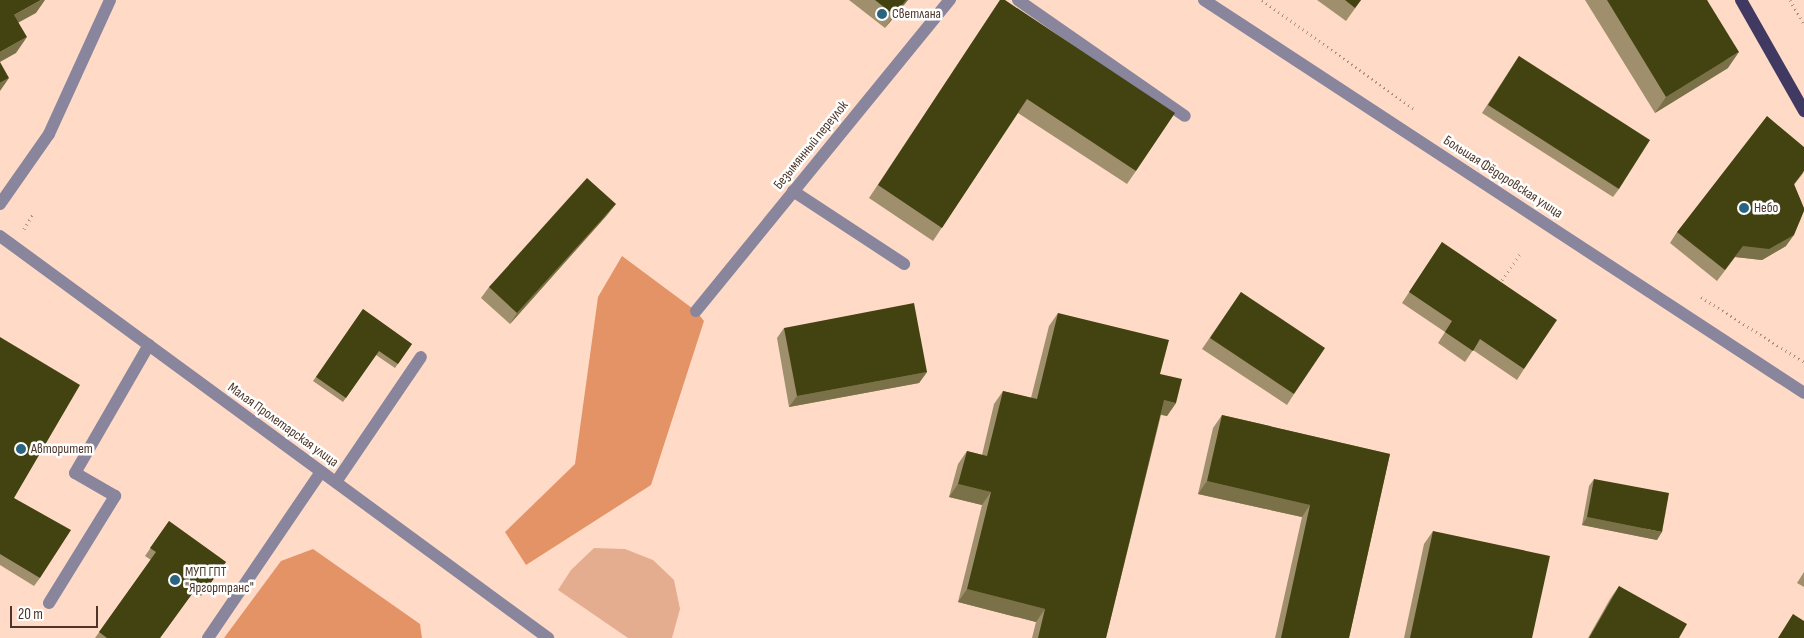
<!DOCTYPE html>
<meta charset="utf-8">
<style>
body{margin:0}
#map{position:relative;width:1804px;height:638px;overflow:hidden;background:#ffdbc7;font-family:"Sofia Sans Condensed",sans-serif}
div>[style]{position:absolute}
.green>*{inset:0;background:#e4ad8f}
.forest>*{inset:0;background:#e39365}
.path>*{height:3px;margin-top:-1.5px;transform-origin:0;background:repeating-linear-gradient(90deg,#ad8f7e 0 1px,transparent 0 5px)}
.minor>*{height:12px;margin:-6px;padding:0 6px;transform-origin:6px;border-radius:6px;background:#88859d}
.major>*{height:12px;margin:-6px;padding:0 6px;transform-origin:6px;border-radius:6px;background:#403a62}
.wall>*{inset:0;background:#a08f6c}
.shaded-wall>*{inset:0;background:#7b7148}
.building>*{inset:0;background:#424311}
.dots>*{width:14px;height:14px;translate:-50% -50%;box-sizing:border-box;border:2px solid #fff;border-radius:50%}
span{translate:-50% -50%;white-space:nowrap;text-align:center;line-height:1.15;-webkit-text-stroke:5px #fff;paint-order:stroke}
.poi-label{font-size:14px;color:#4d3629}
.left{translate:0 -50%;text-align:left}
.street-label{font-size:14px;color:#4d3629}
.scale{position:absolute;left:10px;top:606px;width:88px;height:22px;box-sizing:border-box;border:2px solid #4d3629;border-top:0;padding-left:6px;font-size:15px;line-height:18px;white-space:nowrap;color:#4d3629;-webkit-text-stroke:4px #fff;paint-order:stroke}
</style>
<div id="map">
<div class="green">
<i style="clip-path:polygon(594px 548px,625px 549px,653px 560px,674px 580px,680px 609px,672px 638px,628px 638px,558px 590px,571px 570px)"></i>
</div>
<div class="forest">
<i style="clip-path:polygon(622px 256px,696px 311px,704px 321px,651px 485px,526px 565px,505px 532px,575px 464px,598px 297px)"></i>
<i style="clip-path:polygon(313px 549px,420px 624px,422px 638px,224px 638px,281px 561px)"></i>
</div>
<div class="path">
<i style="left:1262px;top:0;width:187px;rotate:35.6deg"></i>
<i style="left:1790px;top:0;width:28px;rotate:60deg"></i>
<i style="left:24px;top:229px;width:17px;rotate:-59deg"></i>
<i style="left:1499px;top:284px;width:37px;rotate:-55deg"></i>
<i style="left:1701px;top:297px;width:122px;rotate:32.3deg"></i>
</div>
<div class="minor">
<i style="left:1018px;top:0;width:203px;rotate:34.8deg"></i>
<i style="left:1204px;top:0;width:717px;rotate:33.22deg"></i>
<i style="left:793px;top:191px;width:133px;rotate:33.3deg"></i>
<i style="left:0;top:204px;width:85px;rotate:-55deg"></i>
<i style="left:49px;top:134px;width:147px;rotate:-65.5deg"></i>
<i style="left:0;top:236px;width:680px;rotate:36.26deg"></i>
<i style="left:696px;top:311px;width:402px;rotate:-50.8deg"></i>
<i style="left:336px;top:482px;width:151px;rotate:-55.8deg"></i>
<i style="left:49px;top:603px;width:126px;rotate:-58.3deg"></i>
<i style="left:115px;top:496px;width:46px;rotate:-150.1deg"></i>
<i style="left:75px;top:473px;width:148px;rotate:-60deg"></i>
<i style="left:208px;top:638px;width:201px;rotate:-55.8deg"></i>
</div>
<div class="major">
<i style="left:1741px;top:0;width:128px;rotate:60.4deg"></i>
</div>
<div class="wall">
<i style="clip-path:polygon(849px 0,908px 0,885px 28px)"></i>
<i style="clip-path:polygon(1000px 0,1136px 171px,1127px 184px,1018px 113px,933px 241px,869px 198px)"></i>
<i style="clip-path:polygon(1317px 0,1361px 0,1346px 21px)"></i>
<i style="clip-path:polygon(1585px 0,1707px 0,1728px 68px,1655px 113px)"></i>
<i style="clip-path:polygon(1519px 56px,1619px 189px,1613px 197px,1482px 113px)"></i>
<i style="clip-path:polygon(1804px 172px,1794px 185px,1786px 246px,1762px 260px,1735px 257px,1717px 281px,1670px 243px,1677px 232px)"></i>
<i style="clip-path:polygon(608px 214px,510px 324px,481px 298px,489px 287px)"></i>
<i style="clip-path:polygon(1442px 242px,1524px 369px,1517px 380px,1473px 350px,1465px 362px,1438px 343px,1445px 332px,1402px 303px)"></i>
<i style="clip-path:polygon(1241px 292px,1294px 394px,1287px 405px,1202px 349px)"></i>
<i style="clip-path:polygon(363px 309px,412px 344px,395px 368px,376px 355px,343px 402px,313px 381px)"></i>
<i style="clip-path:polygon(1058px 313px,1160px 374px,1176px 403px,1167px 416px,1161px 415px,1106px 638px,1032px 638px,1036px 622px,958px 602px,982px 505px,949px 497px,958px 464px,967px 451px,982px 455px,994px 404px,1003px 391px,1031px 398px,1049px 326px)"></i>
<i style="clip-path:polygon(784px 328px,927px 372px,919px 383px,789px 407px,777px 338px)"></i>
<i style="clip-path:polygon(0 337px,14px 498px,40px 578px,34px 586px,0 565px)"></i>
<i style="clip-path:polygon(1222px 415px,1390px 454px,1349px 638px,1275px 638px,1302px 517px,1198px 494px,1213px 428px)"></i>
<i style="clip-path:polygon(1594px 479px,1657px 540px,1582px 525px,1589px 486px)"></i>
<i style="clip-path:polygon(169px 521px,226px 562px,201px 596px,194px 591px,160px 638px,95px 638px,151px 560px,145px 556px)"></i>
<i style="clip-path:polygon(1433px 531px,1532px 638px,1404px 638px,1424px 544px)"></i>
<i style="clip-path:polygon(1804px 572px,1804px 587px,1797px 583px)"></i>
<i style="clip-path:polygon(1619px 586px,1679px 638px,1588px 638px,1610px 599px)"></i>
</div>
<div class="shaded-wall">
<i style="clip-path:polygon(41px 0,45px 0,36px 13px,3px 31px,14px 15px)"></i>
<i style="clip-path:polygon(906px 0,908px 0,885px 28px,894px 15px)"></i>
<i style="clip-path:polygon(27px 37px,16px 53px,0 62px,0 52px)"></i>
<i style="clip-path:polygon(1739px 52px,1728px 68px,1655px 113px,1666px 97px)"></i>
<i style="clip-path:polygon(9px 78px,0 91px,0 83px)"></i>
<i style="clip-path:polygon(616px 204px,608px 214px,510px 324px,517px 313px)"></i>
<i style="clip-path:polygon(1794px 235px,1786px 246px,1762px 260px,1735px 257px,1717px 281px,1743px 246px)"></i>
<i style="clip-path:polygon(927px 372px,919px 383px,789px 407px,797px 396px)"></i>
<i style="clip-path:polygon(1164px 400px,1176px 403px,1167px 416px,1155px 413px)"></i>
<i style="clip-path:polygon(1207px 481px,1310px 505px,1302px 517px,1198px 494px)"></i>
<i style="clip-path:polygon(958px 484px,991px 492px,982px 505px,949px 497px)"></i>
<i style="clip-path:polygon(1587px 517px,1662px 532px,1657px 540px,1582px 525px)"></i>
<i style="clip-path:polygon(967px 589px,1045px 609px,1036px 622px,958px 602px)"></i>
</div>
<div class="building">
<i style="clip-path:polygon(0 0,41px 0,14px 15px,27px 37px,0 52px)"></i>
<i style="clip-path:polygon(875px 0,906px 0,894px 15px)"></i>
<i style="clip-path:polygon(1000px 0,1005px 0,1175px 113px,1136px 171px,1027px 99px,942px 228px,878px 185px)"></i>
<i style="clip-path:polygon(1345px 0,1361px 0,1355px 8px)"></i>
<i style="clip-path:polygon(1607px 0,1707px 0,1739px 52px,1666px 97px)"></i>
<i style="clip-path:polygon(1519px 56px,1650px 140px,1619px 189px,1488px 105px)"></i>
<i style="clip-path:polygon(0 62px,9px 78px,0 83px)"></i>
<i style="clip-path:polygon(1767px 116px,1804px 147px,1804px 171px,1794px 184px,1804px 208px,1804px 211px,1794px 235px,1769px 249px,1743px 246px,1725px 270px,1677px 232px)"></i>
<i style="clip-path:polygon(587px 178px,616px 204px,517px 313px,489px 287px)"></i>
<i style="clip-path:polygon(1442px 242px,1557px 320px,1524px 369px,1480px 339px,1473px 351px,1445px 332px,1452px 321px,1409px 292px)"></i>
<i style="clip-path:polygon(1241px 292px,1325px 348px,1294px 394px,1210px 338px)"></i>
<i style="clip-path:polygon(914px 303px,927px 372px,797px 396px,784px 328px)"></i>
<i style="clip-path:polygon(363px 309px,412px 344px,398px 364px,379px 351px,346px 398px,316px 377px)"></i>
<i style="clip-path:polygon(1058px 313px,1169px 340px,1160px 374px,1182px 379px,1176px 403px,1164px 400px,1106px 638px,1038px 638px,1045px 609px,967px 589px,991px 492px,958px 484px,967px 451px,987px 456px,1003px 391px,1037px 399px)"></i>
<i style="clip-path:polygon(0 337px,80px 385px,14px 498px,71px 530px,40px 578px,0 554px)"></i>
<i style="clip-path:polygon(1222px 415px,1390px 454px,1349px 638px,1281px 638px,1310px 505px,1207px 481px)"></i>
<i style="clip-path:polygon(1594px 479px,1669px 493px,1662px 532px,1587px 517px)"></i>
<i style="clip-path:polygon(169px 521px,226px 562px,207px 588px,200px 583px,160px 638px,107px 638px,99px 632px,156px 552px,150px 548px)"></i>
<i style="clip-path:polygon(1433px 531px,1550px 556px,1532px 638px,1410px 638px)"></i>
<i style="clip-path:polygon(1619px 586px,1687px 624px,1679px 638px,1589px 638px)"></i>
<i style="clip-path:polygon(1793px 614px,1804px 621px,1804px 638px,1778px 638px)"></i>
</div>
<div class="dots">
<i style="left:882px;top:14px;background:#2b647e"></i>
<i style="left:1744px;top:208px;background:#2b647e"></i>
<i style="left:21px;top:449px;background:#2b647e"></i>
<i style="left:175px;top:580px;background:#2b647e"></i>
</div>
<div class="poi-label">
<span class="left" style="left:892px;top:14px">Светлана</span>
<span class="left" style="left:1754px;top:208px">Небо</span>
<span class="left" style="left:31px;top:449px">Авторитет</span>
<span class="left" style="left:185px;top:580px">МУП ГПТ<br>"Яргортранс"</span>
</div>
<div class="street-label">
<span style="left:811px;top:145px;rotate:-51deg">Безымянный переулок</span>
<span style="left:1503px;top:177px;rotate:33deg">Большая Фёдоровская улица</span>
<span style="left:283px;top:425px;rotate:36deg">Малая Пролетарская улица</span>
</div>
<div class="scale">20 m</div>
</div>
